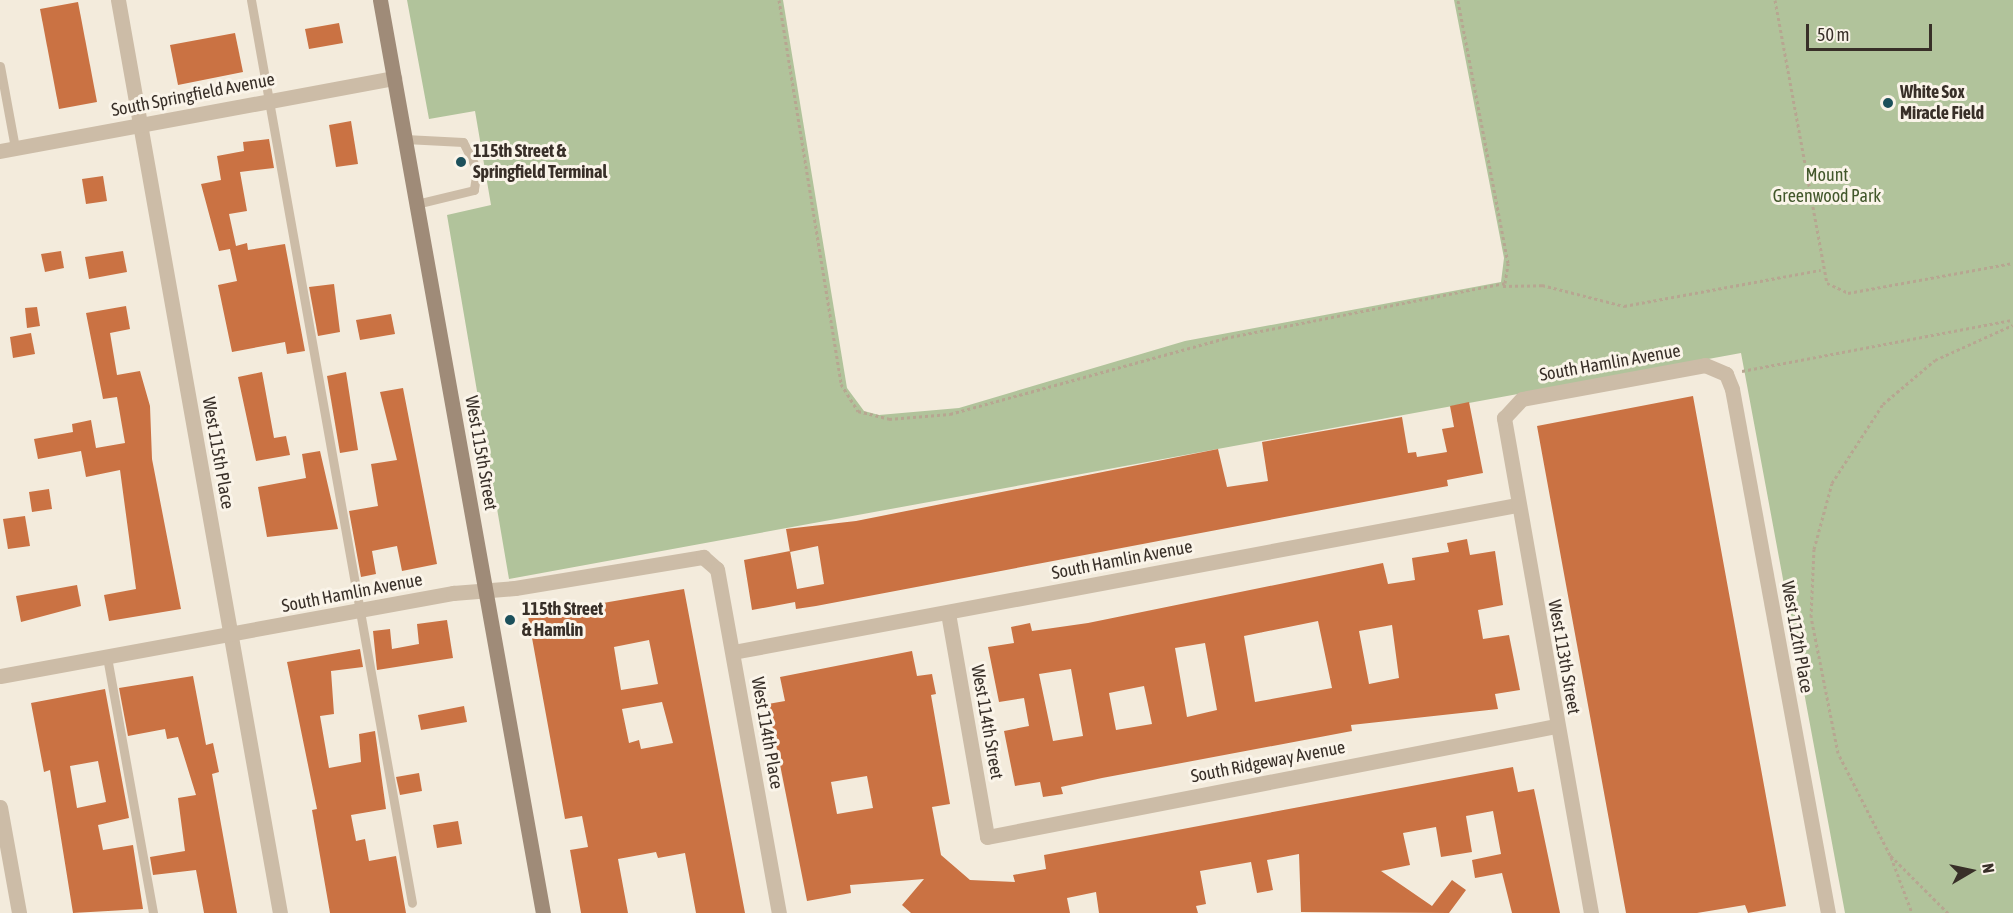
<!DOCTYPE html>
<style>
body{margin:0}
#map{position:relative;width:2013px;height:913px;overflow:hidden;background:#f3ebdc;font-family:"Asap Condensed",sans-serif}
div>[style]{position:absolute}
.green>*{inset:0;background:#b1c39b}
.building>*{inset:0;background:#ca7243}
.path>*{height:3px;margin-top:-1.5px;transform-origin:0;background:repeating-linear-gradient(90deg,#b7a691 0 3px,transparent 0 6px)}
.lane>*{height:9px;margin:-4.5px;padding:0 4.5px;transform-origin:4.5px;border-radius:4.5px;background:#ccbca7}
.street>*{height:15px;margin:-7.5px;padding:0 7.5px;transform-origin:7.5px;border-radius:7.5px;background:#ccbca7}
.secondary>*{height:15px;margin:-7.5px;padding:0 7.5px;transform-origin:7.5px;border-radius:7.5px;background:#9f8b78}
.dots>*{width:16px;height:16px;translate:-50% -50%;box-sizing:border-box;border:3px solid #faf4e9;border-radius:50%}
span{translate:-50% -50%;white-space:nowrap;text-align:center;line-height:1.15;-webkit-text-stroke:6px #faf4e9;paint-order:stroke}
.poi-label{font-size:18px;color:#382f28;font-weight:700}
.left{translate:0 -50%;text-align:left}
.street-label{font-size:18px;color:#382f28}
.park-label{font-size:18px;color:#42572b}
.north{position:absolute;left:1941px;top:841px;width:60px;height:60px;-webkit-text-stroke:4px #faf4e9;paint-order:stroke;rotate:81deg;font-size:16px;font-weight:700;line-height:24px;text-align:center;color:#382f28}
.north::after{content:'';display:block;margin:auto;width:21px;height:27px;background:#382f28;clip-path:polygon(50% 0,100% 100%,50% 72%,0 100%)}
.scale{position:absolute;left:1806px;top:24px;width:126px;height:27px;box-sizing:border-box;border:3px solid #382f28;border-top:0;padding-left:8px;font-size:18px;line-height:21px;white-space:nowrap;color:#382f28;-webkit-text-stroke:4px #faf4e9;paint-order:stroke}
</style>
<div id="map">
<div class="green">
<i style="clip-path:polygon(407px 0,783px 0,847px 388px,864px 411px,879px 415px,959px 408px,1185px 341px,1501px 282px,1504px 258px,1454px 0,2013px 0,2013px 913px,1845px 913px,1741px 353px,509px 579px,447px 215px,491px 205px,475px 111px,429px 119px)"></i>
</div>
<div class="building">
<i style="clip-path:polygon(78px 2px,97px 102px,59px 109px,40px 9px)"></i>
<i style="clip-path:polygon(339px 23px,343px 43px,309px 49px,305px 29px)"></i>
<i style="clip-path:polygon(235px 33px,243px 72px,178px 85px,170px 45px)"></i>
<i style="clip-path:polygon(351px 121px,358px 164px,336px 167px,329px 125px)"></i>
<i style="clip-path:polygon(269px 139px,274px 168px,240px 172px,247px 211px,229px 214px,236px 246px,247px 243px,248px 250px,285px 244px,305px 351px,287px 354px,285px 342px,232px 352px,218px 285px,237px 281px,230px 249px,219px 251px,201px 184px,221px 180px,217px 156px,244px 151px,243px 142px)"></i>
<i style="clip-path:polygon(103px 176px,107px 201px,86px 204px,82px 179px)"></i>
<i style="clip-path:polygon(61px 251px,64px 268px,45px 272px,41px 254px)"></i>
<i style="clip-path:polygon(123px 251px,127px 272px,89px 279px,85px 257px)"></i>
<i style="clip-path:polygon(334px 284px,340px 332px,318px 336px,309px 287px)"></i>
<i style="clip-path:polygon(126px 306px,130px 329px,110px 333px,117px 375px,140px 371px,150px 406px,152px 459px,181px 609px,109px 621px,104px 595px,136px 589px,120px 470px,86px 477px,81px 451px,38px 459px,34px 439px,73px 432px,72px 424px,91px 420px,96px 448px,125px 443px,117px 397px,103px 399px,86px 313px)"></i>
<i style="clip-path:polygon(37px 307px,40px 326px,27px 328px,25px 308px)"></i>
<i style="clip-path:polygon(391px 314px,395px 334px,360px 340px,356px 320px)"></i>
<i style="clip-path:polygon(31px 333px,35px 354px,13px 358px,10px 337px)"></i>
<i style="clip-path:polygon(262px 372px,274px 438px,286px 436px,290px 455px,256px 461px,238px 377px)"></i>
<i style="clip-path:polygon(346px 372px,358px 450px,340px 453px,327px 376px)"></i>
<i style="clip-path:polygon(403px 388px,437px 564px,402px 571px,397px 546px,372px 551px,376px 574px,361px 577px,349px 511px,378px 506px,371px 464px,397px 460px,380px 392px)"></i>
<i style="clip-path:polygon(1693px 396px,1786px 906px,1748px 913px,1745px 905px,1697px 913px,1626px 913px,1537px 426px)"></i>
<i style="clip-path:polygon(1469px 402px,1483px 473px,1447px 480px,1448px 486px,816px 606px,796px 609px,795px 602px,752px 610px,744px 560px,790px 551px,797px 589px,824px 584px,818px 546px,790px 552px,786px 529px,856px 521px,1218px 449px,1227px 487px,1268px 481px,1262px 442px,1402px 417px,1408px 453px,1416px 452px,1417px 457px,1447px 452px,1442px 429px,1454px 427px,1450px 406px)"></i>
<i style="clip-path:polygon(320px 451px,338px 529px,267px 537px,258px 487px,306px 478px,302px 454px)"></i>
<i style="clip-path:polygon(49px 489px,52px 509px,32px 512px,29px 492px)"></i>
<i style="clip-path:polygon(25px 516px,30px 546px,8px 549px,3px 519px)"></i>
<i style="clip-path:polygon(evenodd,1467px 539px,1470px 555px,1495px 551px,1503px 605px,1478px 610px,1483px 639px,1509px 635px,1520px 690px,1495px 694px,1498px 709px,1351px 725px,1352px 731px,1102px 778px,1061px 787px,1063px 794px,1043px 797px,1040px 782px,1015px 786px,1004px 731px,1029px 726px,1024px 698px,999px 702px,988px 647px,1014px 643px,1011px 627px,1030px 623px,1032px 631px,1088px 623px,1383px 563px,1388px 584px,1415px 580px,1412px 558px,1449px 552px,1447px 543px,1467px 539px,1318px 621px,1332px 688px,1255px 702px,1244px 636px,1318px 621px,1467px 539px,1392px 625px,1399px 678px,1369px 684px,1359px 631px,1392px 625px,1467px 539px,1205px 643px,1217px 710px,1187px 717px,1175px 648px,1205px 643px,1467px 539px,1071px 669px,1083px 736px,1053px 741px,1039px 674px,1071px 669px,1467px 539px,1144px 686px,1152px 724px,1116px 730px,1109px 693px,1144px 686px)"></i>
<i style="clip-path:polygon(77px 585px,81px 606px,21px 622px,16px 596px)"></i>
<i style="clip-path:polygon(evenodd,684px 589px,745px 913px,696px 913px,685px 853px,658px 858px,656px 852px,618px 859px,628px 913px,581px 913px,570px 850px,588px 847px,582px 816px,565px 819px,528px 616px,684px 589px,649px 640px,658px 684px,621px 690px,614px 647px,649px 640px,684px 589px,662px 702px,673px 743px,641px 749px,639px 740px,629px 743px,622px 709px,662px 702px)"></i>
<i style="clip-path:polygon(447px 620px,453px 658px,377px 670px,373px 631px,390px 629px,392px 649px,419px 644px,417px 624px)"></i>
<i style="clip-path:polygon(360px 649px,363px 667px,331px 671px,334px 714px,320px 716px,329px 768px,361px 762px,359px 734px,375px 731px,386px 809px,351px 815px,356px 841px,365px 839px,369px 861px,396px 856px,406px 913px,330px 913px,312px 810px,317px 809px,287px 662px)"></i>
<i style="clip-path:polygon(evenodd,912px 651px,917px 676px,932px 674px,936px 694px,931px 695px,950px 804px,932px 807px,941px 855px,970px 880px,1015px 882px,1013px 875px,1046px 869px,1044px 855px,1513px 767px,1518px 792px,1534px 789px,1560px 913px,1512px 913px,1502px 873px,1475px 878px,1472px 860px,1501px 854px,1493px 811px,1466px 816px,1472px 852px,1441px 857px,1436px 827px,1403px 833px,1410px 865px,1381px 871px,1432px 906px,1452px 880px,1466px 890px,1449px 913px,1301px 912px,1299px 854px,1267px 860px,1273px 890px,1257px 893px,1251px 862px,1200px 871px,1206px 904px,1196px 906px,1198px 913px,1099px 913px,1096px 892px,1067px 898px,1070px 913px,911px 913px,902px 905px,924px 879px,850px 885px,851px 893px,807px 901px,768px 704px,785px 701px,780px 677px,912px 651px,867px 776px,873px 808px,837px 814px,831px 782px,867px 776px)"></i>
<i style="clip-path:polygon(193px 676px,206px 745px,213px 743px,219px 772px,212px 774px,237px 913px,204px 913px,196px 870px,153px 875px,150px 857px,185px 851px,178px 798px,196px 795px,178px 737px,167px 739px,165px 729px,128px 736px,119px 688px)"></i>
<i style="clip-path:polygon(evenodd,105px 689px,129px 818px,98px 825px,103px 850px,133px 845px,143px 909px,73px 913px,50px 770px,44px 772px,31px 703px,105px 689px,98px 761px,106px 802px,77px 808px,70px 766px,98px 761px)"></i>
<i style="clip-path:polygon(464px 706px,467px 722px,421px 730px,418px 715px)"></i>
<i style="clip-path:polygon(419px 773px,422px 791px,400px 795px,396px 777px)"></i>
<i style="clip-path:polygon(458px 821px,462px 844px,437px 848px,433px 825px)"></i>
</div>
<div class="path">
<i style="left:779px;top:0;width:389px;rotate:80.8deg"></i>
<i style="left:841px;top:384px;width:32px;rotate:58deg"></i>
<i style="left:858px;top:411px;width:32px;rotate:14deg"></i>
<i style="left:889px;top:419px;width:61px;rotate:-4.7deg"></i>
<i style="left:950px;top:414px;width:285px;rotate:-15.4deg"></i>
<i style="left:1225px;top:338px;width:285px;rotate:-11.1deg"></i>
<i style="left:1505px;top:283px;width:20px;rotate:-81deg"></i>
<i style="left:1508px;top:263px;width:268px;rotate:-100.8deg"></i>
<i style="left:1775px;top:0;width:288px;rotate:79.6deg"></i>
<i style="left:1827px;top:283px;width:23px;rotate:25deg"></i>
<i style="left:1848px;top:293px;width:168px;rotate:-10.3deg"></i>
<i style="left:1503px;top:286px;width:39px;rotate:-1deg"></i>
<i style="left:1542px;top:285px;width:85px;rotate:14.4deg"></i>
<i style="left:1624px;top:306px;width:200px;rotate:-10.4deg"></i>
<i style="left:1742px;top:371px;width:276px;rotate:-10.7deg"></i>
<i style="left:1891px;top:857px;width:60px;rotate:69.4deg"></i>
<i style="left:1948px;top:913px;width:82px;rotate:-135deg"></i>
<i style="left:1890px;top:855px;width:114px;rotate:-117deg"></i>
<i style="left:1838px;top:753px;width:139px;rotate:-101.2deg"></i>
<i style="left:1811px;top:617px;width:68px;rotate:-87.5deg"></i>
<i style="left:1814px;top:549px;width:68px;rotate:-74.7deg"></i>
<i style="left:1832px;top:483px;width:94px;rotate:-57.2deg"></i>
<i style="left:1883px;top:404px;width:68px;rotate:-40.2deg"></i>
<i style="left:1935px;top:360px;width:85px;rotate:-24.2deg"></i>
</div>
<div class="lane">
<i style="left:251px;top:0;width:917px;rotate:79.89deg"></i>
<i style="left:0;top:66px;width:83px;rotate:79.6deg"></i>
<i style="left:405px;top:139px;width:58px;rotate:3deg"></i>
<i style="left:463px;top:142px;width:31px;rotate:63deg"></i>
<i style="left:477px;top:170px;width:20px;rotate:99deg"></i>
<i style="left:474px;top:190px;width:60px;rotate:166.4deg"></i>
<i style="left:107px;top:657px;width:260px;rotate:79.8deg"></i>
</div>
<div class="street">
<i style="left:118px;top:0;width:927px;rotate:79.94deg"></i>
<i style="left:0;top:151px;width:401px;rotate:-10.5deg"></i>
<i style="left:948px;top:613px;width:227px;rotate:80.1deg"></i>
<i style="left:987px;top:837px;width:580px;rotate:-11.04deg"></i>
<i style="left:733px;top:652px;width:798px;rotate:-10.62deg"></i>
<i style="left:0;top:676px;width:461px;rotate:-10.4deg"></i>
<i style="left:453px;top:593px;width:62px;rotate:-4.6deg"></i>
<i style="left:515px;top:588px;width:191px;rotate:-9.4deg"></i>
<i style="left:703px;top:557px;width:18px;rotate:41deg"></i>
<i style="left:717px;top:569px;width:350px;rotate:79.8deg"></i>
<i style="left:0;top:807px;width:108px;rotate:79.8deg"></i>
<i style="left:1591px;top:913px;width:503px;rotate:-99.97deg"></i>
<i style="left:1504px;top:418px;width:26px;rotate:-47deg"></i>
<i style="left:1522px;top:399px;width:186px;rotate:-10.5deg"></i>
<i style="left:1705px;top:365px;width:23px;rotate:23deg"></i>
<i style="left:1726px;top:374px;width:16px;rotate:68deg"></i>
<i style="left:1732px;top:389px;width:533px;rotate:79.62deg"></i>
</div>
<div class="secondary">
<i style="left:380px;top:0;width:927px;rotate:79.88deg"></i>
</div>
<div class="dots">
<i style="left:1888px;top:103px;background:#1c505b"></i>
<i style="left:461px;top:162px;background:#1c505b"></i>
<i style="left:510px;top:620px;background:#1c505b"></i>
</div>
<div class="poi-label">
<span class="left" style="left:1900px;top:103px">White Sox<br>Miracle Field</span>
<span class="left" style="left:473px;top:162px">115th Street &amp;<br>Springfield Terminal</span>
<span class="left" style="left:522px;top:620px">115th Street<br>&amp; Hamlin</span>
</div>
<div class="street-label">
<span style="left:193px;top:95px;rotate:-11deg">South Springfield Avenue</span>
<span style="left:1610px;top:363px;rotate:-10deg">South Hamlin Avenue</span>
<span style="left:218px;top:453px;rotate:80deg">West 115th Place</span>
<span style="left:481px;top:453px;rotate:80deg">West 115th Street</span>
<span style="left:1122px;top:560px;rotate:-11deg">South Hamlin Avenue</span>
<span style="left:352px;top:593px;rotate:-11deg">South Hamlin Avenue</span>
<span style="left:1797px;top:637px;rotate:80deg">West 112th Place</span>
<span style="left:1564px;top:657px;rotate:80deg">West 113th Street</span>
<span style="left:987px;top:722px;rotate:80deg">West 114th Street</span>
<span style="left:767px;top:733px;rotate:80deg">West 114th Place</span>
<span style="left:1268px;top:762px;rotate:-11deg">South Ridgeway Avenue</span>
</div>
<div class="park-label">
<span style="left:1827px;top:186px">Mount<br>Greenwood Park</span>
</div>
<div class="north">N</div>
<div class="scale">50 m</div>
</div>
